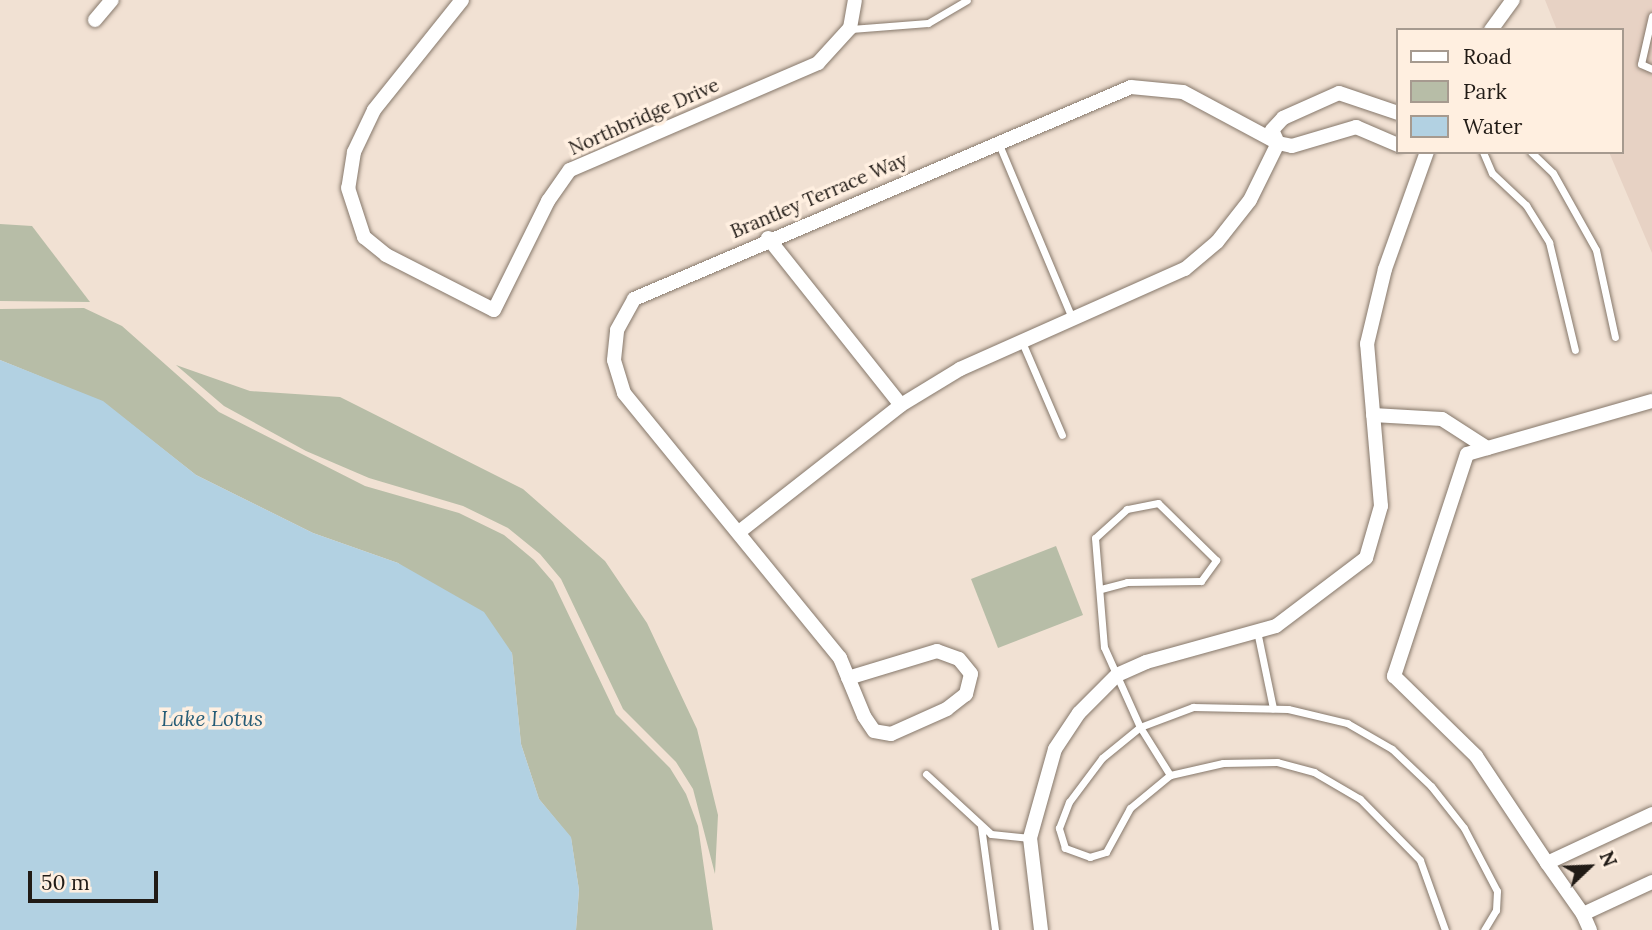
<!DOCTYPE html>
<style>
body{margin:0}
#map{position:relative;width:1652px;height:930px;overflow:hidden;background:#f1e1d3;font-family:Lora,serif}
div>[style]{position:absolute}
.industrial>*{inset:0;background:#e7d2c4}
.green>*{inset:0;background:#b7bda7}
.water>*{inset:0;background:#b2d1e2}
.roads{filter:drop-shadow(0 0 2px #86786b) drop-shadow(0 0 2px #86786b)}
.lane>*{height:7px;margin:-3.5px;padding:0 3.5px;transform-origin:3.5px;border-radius:3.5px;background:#fff}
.street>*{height:14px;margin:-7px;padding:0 7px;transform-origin:7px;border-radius:7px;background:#fff}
span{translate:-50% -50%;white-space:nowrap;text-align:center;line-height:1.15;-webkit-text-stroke:7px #ffefe0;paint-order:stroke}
.street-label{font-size:19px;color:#211b16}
.water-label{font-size:21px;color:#275d77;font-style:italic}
.legend{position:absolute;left:1396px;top:28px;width:228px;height:126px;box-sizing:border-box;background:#ffefe0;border:2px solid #a69a8f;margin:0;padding:9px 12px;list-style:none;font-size:21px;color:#211b16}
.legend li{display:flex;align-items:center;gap:14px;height:35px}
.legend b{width:35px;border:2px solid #a69a8f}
.north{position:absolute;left:1554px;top:832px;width:70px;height:70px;-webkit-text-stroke:5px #ffefe0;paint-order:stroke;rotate:67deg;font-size:19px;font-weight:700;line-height:28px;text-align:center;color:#211b16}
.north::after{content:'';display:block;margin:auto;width:24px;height:32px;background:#211b16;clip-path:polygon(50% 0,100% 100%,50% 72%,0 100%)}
.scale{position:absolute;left:28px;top:871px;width:130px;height:32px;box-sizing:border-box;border:4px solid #211b16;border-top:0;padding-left:9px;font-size:21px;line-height:24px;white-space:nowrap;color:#211b16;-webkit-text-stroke:5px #ffefe0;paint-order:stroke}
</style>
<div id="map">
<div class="industrial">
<i style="clip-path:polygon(1545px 0,1652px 0,1652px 253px,1609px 152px,1622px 152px,1622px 30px,1557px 30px)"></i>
</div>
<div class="green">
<i style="clip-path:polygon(0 224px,32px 226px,90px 302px,0 301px)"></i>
<i style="clip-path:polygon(84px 308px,122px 326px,219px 412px,365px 486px,459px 513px,504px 535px,534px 560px,553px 582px,616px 714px,670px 768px,686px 794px,698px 826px,713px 930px,576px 930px,579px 890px,571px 838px,539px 799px,521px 744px,512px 653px,398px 563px,313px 533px,196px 475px,103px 402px,0 360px,0 309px)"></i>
<i style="clip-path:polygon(176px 365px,250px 391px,340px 397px,523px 489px,605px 561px,647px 623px,697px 729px,718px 815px,715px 874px,693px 789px,676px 762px,623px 709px,561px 579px,540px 554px,508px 528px,463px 506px,369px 478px,306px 451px,224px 406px)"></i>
<i style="clip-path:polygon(1056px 546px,1083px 615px,998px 648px,971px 579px)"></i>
</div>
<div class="water">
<i style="clip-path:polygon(0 360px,103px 401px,196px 475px,313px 533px,398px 563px,484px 612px,512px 653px,521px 744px,539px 799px,571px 837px,579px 890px,576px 930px,0 930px)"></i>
</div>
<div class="roads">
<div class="lane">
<i style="left:1652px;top:16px;width:49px;rotate:102.9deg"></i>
<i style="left:1641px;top:64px;width:12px;rotate:24deg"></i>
<i style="left:851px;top:29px;width:77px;rotate:-4.5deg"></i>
<i style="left:928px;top:23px;width:45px;rotate:-30.5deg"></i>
<i style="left:998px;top:142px;width:193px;rotate:67.2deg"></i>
<i style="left:1483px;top:152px;width:23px;rotate:67deg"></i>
<i style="left:1492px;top:173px;width:47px;rotate:43.3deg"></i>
<i style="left:1526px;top:205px;width:44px;rotate:58.1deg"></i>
<i style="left:1549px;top:242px;width:111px;rotate:76.5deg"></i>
<i style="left:1531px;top:152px;width:30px;rotate:44deg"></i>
<i style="left:1553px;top:173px;width:88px;rotate:60.8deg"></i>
<i style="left:1596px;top:250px;width:89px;rotate:77.7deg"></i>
<i style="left:1022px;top:342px;width:101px;rotate:66.7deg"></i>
<i style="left:1101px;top:589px;width:27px;rotate:-15deg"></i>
<i style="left:1127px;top:582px;width:74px;rotate:-0.8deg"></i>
<i style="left:1201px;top:581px;width:26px;rotate:-54deg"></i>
<i style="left:1216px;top:560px;width:81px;rotate:-135.5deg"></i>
<i style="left:1158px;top:503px;width:32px;rotate:169deg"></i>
<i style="left:1127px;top:509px;width:43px;rotate:137.8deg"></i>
<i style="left:1095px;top:538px;width:109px;rotate:85.3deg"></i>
<i style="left:1104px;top:647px;width:88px;rotate:65.8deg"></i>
<i style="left:1140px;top:727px;width:57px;rotate:58deg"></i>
<i style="left:1257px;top:631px;width:79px;rotate:78.3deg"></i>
<i style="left:926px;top:774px;width:88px;rotate:42.7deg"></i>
<i style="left:991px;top:834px;width:39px;rotate:6deg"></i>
<i style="left:981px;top:826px;width:105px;rotate:82.3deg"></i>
<i style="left:1445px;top:930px;width:74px;rotate:-109.7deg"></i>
<i style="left:1420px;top:860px;width:86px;rotate:-134.5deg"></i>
<i style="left:1360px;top:799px;width:53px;rotate:-149.6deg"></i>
<i style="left:1314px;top:772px;width:38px;rotate:-165deg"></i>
<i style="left:1277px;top:762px;width:54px;rotate:178.9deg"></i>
<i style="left:1223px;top:763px;width:54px;rotate:167.2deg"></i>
<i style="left:1170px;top:775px;width:52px;rotate:140.5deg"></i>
<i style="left:1130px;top:808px;width:50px;rotate:118.6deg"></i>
<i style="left:1106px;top:852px;width:17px;rotate:163deg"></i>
<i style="left:1090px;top:857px;width:27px;rotate:-160deg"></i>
<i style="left:1065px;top:848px;width:21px;rotate:-107deg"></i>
<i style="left:1059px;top:828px;width:28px;rotate:-69deg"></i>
<i style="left:1069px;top:802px;width:55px;rotate:-53.1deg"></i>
<i style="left:1102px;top:758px;width:49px;rotate:-39.2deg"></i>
<i style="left:1140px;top:727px;width:57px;rotate:-20.7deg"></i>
<i style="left:1193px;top:707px;width:95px;rotate:1.2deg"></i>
<i style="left:1288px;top:709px;width:61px;rotate:13.3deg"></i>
<i style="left:1347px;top:723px;width:52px;rotate:30deg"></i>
<i style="left:1392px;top:749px;width:54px;rotate:43.5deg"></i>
<i style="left:1431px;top:786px;width:53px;rotate:51.8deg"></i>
<i style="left:1464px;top:828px;width:71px;rotate:62.4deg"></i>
<i style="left:1497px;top:891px;width:19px;rotate:93deg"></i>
<i style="left:1496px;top:910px;width:23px;rotate:121deg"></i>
</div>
<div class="street">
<i style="left:462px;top:0;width:141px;rotate:128.7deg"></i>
<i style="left:374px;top:110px;width:47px;rotate:115.5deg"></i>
<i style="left:354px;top:152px;width:36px;rotate:99deg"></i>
<i style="left:348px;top:188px;width:52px;rotate:71.9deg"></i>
<i style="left:364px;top:237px;width:28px;rotate:39deg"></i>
<i style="left:386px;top:255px;width:121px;rotate:27deg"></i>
<i style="left:494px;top:310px;width:122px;rotate:-63.6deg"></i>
<i style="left:548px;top:201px;width:38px;rotate:-55deg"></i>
<i style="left:570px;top:170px;width:270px;rotate:-23.3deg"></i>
<i style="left:818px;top:63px;width:47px;rotate:-47.6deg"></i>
<i style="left:850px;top:28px;width:28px;rotate:-80deg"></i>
<i style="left:95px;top:20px;width:26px;rotate:-50deg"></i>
<i style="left:1491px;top:30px;width:37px;rotate:-54deg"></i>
<i style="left:768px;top:238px;width:213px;rotate:51.5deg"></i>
<i style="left:1652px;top:401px;width:192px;rotate:164deg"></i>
<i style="left:1467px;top:454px;width:234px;rotate:108.2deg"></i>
<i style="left:1394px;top:676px;width:115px;rotate:44.3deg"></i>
<i style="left:1476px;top:756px;width:128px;rotate:56.4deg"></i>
<i style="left:1547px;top:863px;width:116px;rotate:-25deg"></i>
<i style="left:1373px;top:415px;width:69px;rotate:3.3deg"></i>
<i style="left:1442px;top:419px;width:54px;rotate:32.8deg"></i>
<i style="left:739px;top:532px;width:206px;rotate:-38.1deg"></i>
<i style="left:901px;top:405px;width:69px;rotate:-31.4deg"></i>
<i style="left:960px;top:369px;width:246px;rotate:-24deg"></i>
<i style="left:1185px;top:269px;width:42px;rotate:-40.2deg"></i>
<i style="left:1217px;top:242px;width:53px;rotate:-51.8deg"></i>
<i style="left:1250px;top:200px;width:64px;rotate:-63.8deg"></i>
<i style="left:1278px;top:143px;width:14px;rotate:-115deg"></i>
<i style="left:1272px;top:130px;width:16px;rotate:-47deg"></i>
<i style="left:1283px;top:118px;width:61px;rotate:-24.1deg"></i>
<i style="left:1339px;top:93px;width:62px;rotate:18.7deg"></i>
<i style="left:848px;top:678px;width:93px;rotate:-16.9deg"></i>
<i style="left:937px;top:651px;width:23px;rotate:20deg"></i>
<i style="left:959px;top:659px;width:19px;rotate:51deg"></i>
<i style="left:971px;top:674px;width:21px;rotate:104deg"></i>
<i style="left:966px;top:694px;width:24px;rotate:142deg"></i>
<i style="left:947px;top:709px;width:61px;rotate:155.9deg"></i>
<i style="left:891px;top:734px;width:17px;rotate:-170deg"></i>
<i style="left:874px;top:731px;width:18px;rotate:-124deg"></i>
<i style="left:864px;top:716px;width:63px;rotate:-112.5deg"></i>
<i style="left:840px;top:658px;width:342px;rotate:-129.2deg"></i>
<i style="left:624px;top:393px;width:34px;rotate:-107deg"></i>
<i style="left:614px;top:360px;width:30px;rotate:-84deg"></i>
<i style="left:617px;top:330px;width:35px;rotate:-61deg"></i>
<i style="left:634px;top:299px;width:540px;rotate:-23.1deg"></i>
<i style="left:1131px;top:87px;width:52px;rotate:5.5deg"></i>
<i style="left:1183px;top:92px;width:108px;rotate:28.2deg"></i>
<i style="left:1278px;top:143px;width:14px;rotate:12deg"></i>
<i style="left:1292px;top:146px;width:67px;rotate:-16.5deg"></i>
<i style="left:1356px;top:127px;width:46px;rotate:23.2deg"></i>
<i style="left:1547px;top:863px;width:62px;rotate:54.8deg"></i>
<i style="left:1041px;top:930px;width:93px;rotate:-96.8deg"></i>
<i style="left:1030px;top:838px;width:92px;rotate:-74.3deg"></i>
<i style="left:1055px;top:749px;width:43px;rotate:-56.3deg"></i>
<i style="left:1079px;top:713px;width:54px;rotate:-45deg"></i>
<i style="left:1117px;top:675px;width:32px;rotate:-24deg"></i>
<i style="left:1146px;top:662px;width:135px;rotate:-15.5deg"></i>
<i style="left:1276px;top:626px;width:113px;rotate:-37.1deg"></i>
<i style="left:1366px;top:558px;width:54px;rotate:-73.9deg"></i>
<i style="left:1381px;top:506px;width:163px;rotate:-94.9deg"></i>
<i style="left:1367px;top:344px;width:77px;rotate:-76.5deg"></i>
<i style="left:1385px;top:269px;width:124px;rotate:-70.3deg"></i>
<i style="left:1590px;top:930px;width:17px;rotate:-114deg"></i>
<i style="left:1583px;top:914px;width:76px;rotate:-24.9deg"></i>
</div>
</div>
<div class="street-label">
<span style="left:644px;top:117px;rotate:-24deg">Northbridge Drive</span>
<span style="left:819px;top:196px;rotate:-23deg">Brantley Terrace Way</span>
</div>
<div class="water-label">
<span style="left:212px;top:719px">Lake Lotus</span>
</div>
<ul class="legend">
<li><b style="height:9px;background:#fff"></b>Road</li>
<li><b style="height:19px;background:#b7bda7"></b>Park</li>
<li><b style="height:19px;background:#b2d1e2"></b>Water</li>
</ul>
<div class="north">N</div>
<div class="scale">50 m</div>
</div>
